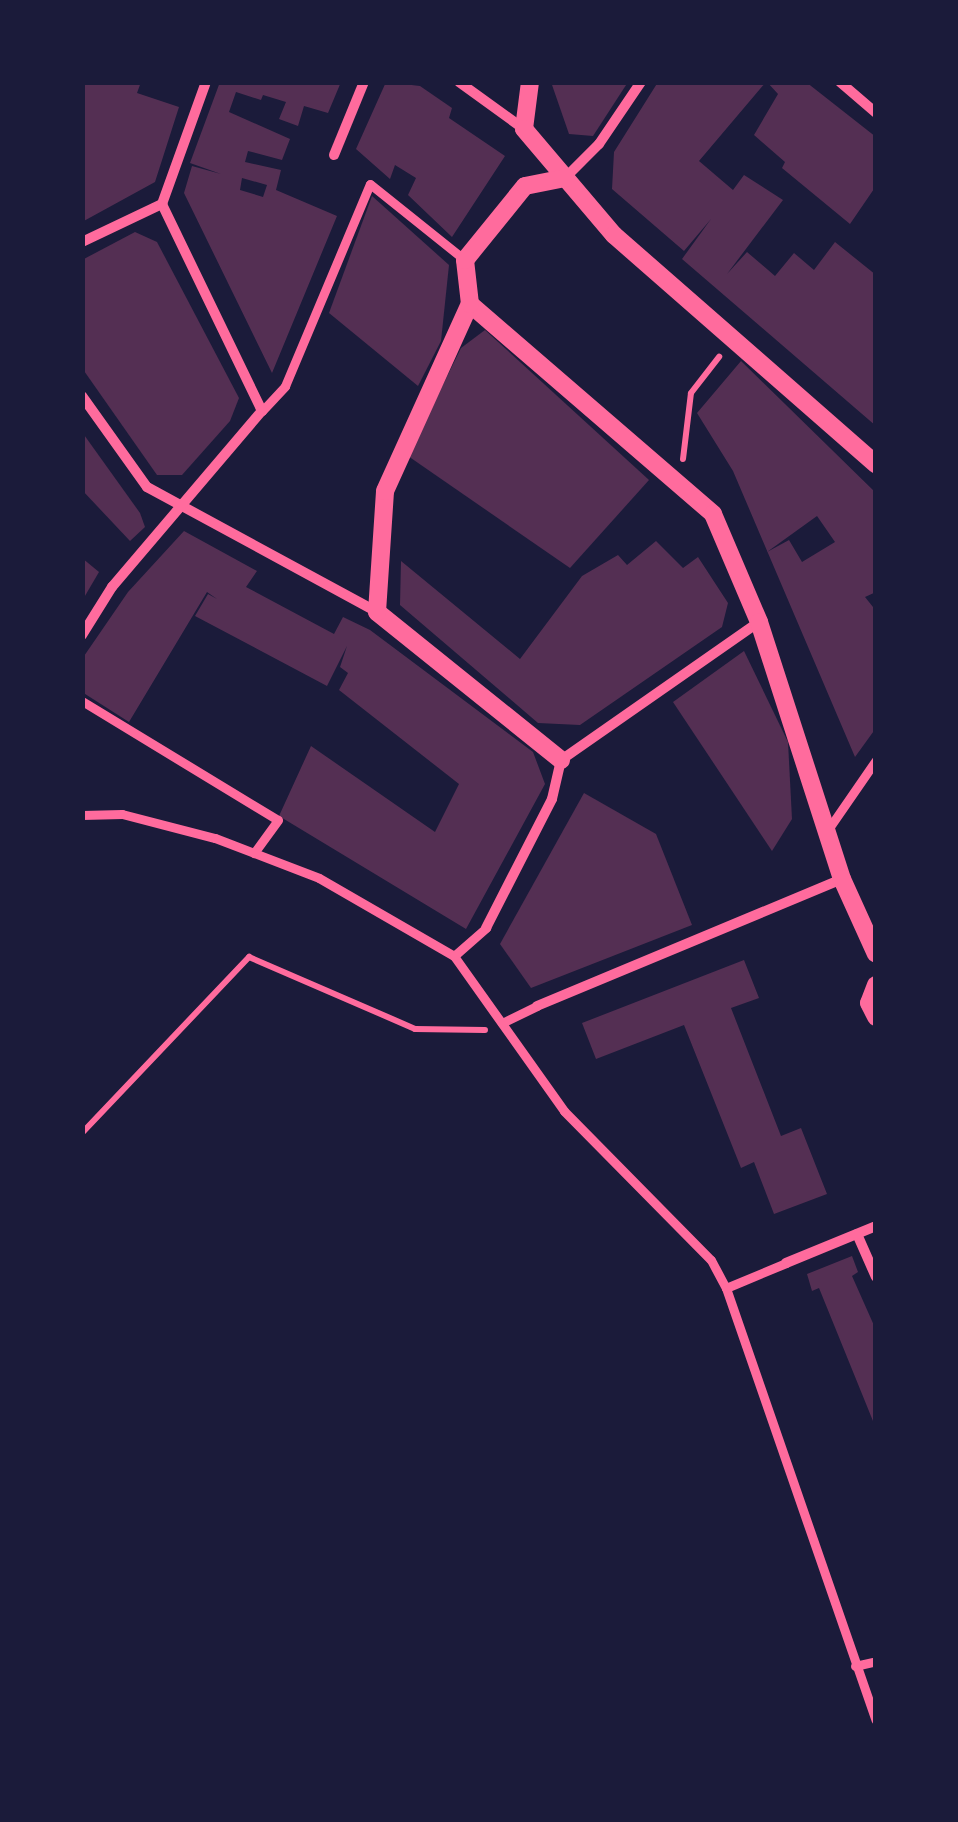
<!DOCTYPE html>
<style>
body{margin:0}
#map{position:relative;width:958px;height:1822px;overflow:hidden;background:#1b1b3a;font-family:"DejaVu Sans",sans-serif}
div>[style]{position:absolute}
.building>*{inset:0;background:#542f53}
.path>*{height:6px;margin:-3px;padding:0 3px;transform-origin:3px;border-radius:3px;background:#ff6b9d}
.pedestrian>*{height:9px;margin:-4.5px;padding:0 4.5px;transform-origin:4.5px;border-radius:4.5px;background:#ff6b9d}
.minor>*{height:10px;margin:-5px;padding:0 5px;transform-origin:5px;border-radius:5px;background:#ff6b9d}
.tertiary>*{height:18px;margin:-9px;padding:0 9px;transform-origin:9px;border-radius:9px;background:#ff6b9d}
span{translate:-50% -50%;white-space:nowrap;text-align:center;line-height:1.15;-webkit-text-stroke:8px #1b1b3a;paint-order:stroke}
.frame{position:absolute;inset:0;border:85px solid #1b1b3a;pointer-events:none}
</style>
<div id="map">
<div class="building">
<i style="clip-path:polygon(82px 82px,141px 82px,137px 93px,179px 107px,155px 182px,82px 222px)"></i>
<i style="clip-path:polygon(evenodd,220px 82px,341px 82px,328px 113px,304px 106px,298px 126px,279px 119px,286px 102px,263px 95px,261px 100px,236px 92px,229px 112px,290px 139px,282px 160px,248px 151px,245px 162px,281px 170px,276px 190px,337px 216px,272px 373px,184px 193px,192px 166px,221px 174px,190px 163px,220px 82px,242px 178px,267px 185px,263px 197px,240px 190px,242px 178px)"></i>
<i style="clip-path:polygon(386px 82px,420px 86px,452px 108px,449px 118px,505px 156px,452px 237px,408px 195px,416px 178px,395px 165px,390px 179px,356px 149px)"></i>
<i style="clip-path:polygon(551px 82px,628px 82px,593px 136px,569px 134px)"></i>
<i style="clip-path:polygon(658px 82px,766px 82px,699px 161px,733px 190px,744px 175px,783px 200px,727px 274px,747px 252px,775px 276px,794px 253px,814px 270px,835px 242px,876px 275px,876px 426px,682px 259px,711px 219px,684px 251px,612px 189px,614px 152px)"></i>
<i style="clip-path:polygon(767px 82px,806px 82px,876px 137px,876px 186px,850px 224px,782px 168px,785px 162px,754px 135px,778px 94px)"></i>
<i style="clip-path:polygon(372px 196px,449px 265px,441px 341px,418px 386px,329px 313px)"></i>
<i style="clip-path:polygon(135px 232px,157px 242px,239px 398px,230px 421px,182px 475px,157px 475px,82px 368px,82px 260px)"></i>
<i style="clip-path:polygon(485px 330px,649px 480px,570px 568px,408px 456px,461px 348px)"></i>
<i style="clip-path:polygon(evenodd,741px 361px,876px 493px,876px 592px,865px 597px,873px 607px,876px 728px,855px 757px,733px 471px,697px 413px,741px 361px,817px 516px,835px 542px,802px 562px,789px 540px,767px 552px,817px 516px)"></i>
<i style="clip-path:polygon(82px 432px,140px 513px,145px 527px,130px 541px,82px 490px)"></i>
<i style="clip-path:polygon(184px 531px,257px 571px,246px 587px,334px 634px,343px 617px,370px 630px,533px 752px,545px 784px,466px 929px,279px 816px,311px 746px,435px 832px,459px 784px,339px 690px,348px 673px,340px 667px,347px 646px,327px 686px,195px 616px,208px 594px,217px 599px,207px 592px,129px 722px,82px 692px,82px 659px,128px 592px)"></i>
<i style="clip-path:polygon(656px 541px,683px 568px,698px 557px,728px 603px,722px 627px,580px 725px,538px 723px,400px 605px,401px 561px,520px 659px,582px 576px,618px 555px,627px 565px)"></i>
<i style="clip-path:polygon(82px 558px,99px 572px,82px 601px)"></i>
<i style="clip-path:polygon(744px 651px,788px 742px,792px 819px,772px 851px,673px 702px)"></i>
<i style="clip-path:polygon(584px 793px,656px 834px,692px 925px,531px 988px,500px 944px)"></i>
<i style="clip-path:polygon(744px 960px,759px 998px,731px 1008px,781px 1136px,801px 1128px,827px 1194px,774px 1214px,754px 1162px,741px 1168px,684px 1025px,596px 1059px,582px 1023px)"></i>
<i style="clip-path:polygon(852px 1256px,858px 1272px,852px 1276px,876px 1330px,875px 1426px,819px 1288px,812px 1291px,807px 1274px)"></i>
</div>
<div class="path">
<i style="left:683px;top:459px;width:66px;rotate:-83.1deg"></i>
<i style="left:691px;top:393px;width:46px;rotate:-52.1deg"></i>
<i style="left:82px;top:1133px;width:243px;rotate:-46.5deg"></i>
<i style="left:249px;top:957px;width:181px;rotate:23.4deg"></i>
<i style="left:415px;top:1029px;width:70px;rotate:0.8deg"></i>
</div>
<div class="pedestrian">
<i style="left:262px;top:411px;width:34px;rotate:-47deg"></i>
<i style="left:285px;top:386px;width:219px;rotate:-67.2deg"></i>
<i style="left:370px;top:184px;width:122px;rotate:38.7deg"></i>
<i style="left:82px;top:701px;width:229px;rotate:31.3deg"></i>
<i style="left:278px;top:820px;width:41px;rotate:126deg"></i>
<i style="left:82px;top:815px;width:40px;rotate:-1.4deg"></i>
<i style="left:122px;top:814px;width:96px;rotate:14.5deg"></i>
<i style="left:215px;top:838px;width:111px;rotate:21deg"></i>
<i style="left:319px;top:878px;width:156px;rotate:30deg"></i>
<i style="left:454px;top:956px;width:190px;rotate:54.6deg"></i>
<i style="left:564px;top:1111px;width:209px;rotate:45.4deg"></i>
<i style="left:711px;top:1260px;width:32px;rotate:62deg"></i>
<i style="left:726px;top:1288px;width:457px;rotate:70.9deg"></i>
<i style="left:827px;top:831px;width:86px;rotate:-55.4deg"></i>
<i style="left:454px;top:956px;width:43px;rotate:-41.2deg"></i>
<i style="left:502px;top:1023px;width:39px;rotate:-26deg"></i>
<i style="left:726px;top:1288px;width:65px;rotate:-22.6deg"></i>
<i style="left:855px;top:1666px;width:22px;rotate:-13deg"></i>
</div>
<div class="minor">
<i style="left:459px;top:82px;width:80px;rotate:35.9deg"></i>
<i style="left:840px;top:82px;width:48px;rotate:40.7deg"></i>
<i style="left:334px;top:155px;width:79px;rotate:-67.7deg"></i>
<i style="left:565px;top:178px;width:48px;rotate:-45deg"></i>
<i style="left:599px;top:144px;width:75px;rotate:-55.9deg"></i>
<i style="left:82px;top:242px;width:89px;rotate:-25.4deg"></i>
<i style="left:82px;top:396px;width:112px;rotate:54.5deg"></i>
<i style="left:147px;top:487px;width:262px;rotate:28.5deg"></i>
<i style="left:82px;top:635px;width:57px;rotate:-58deg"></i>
<i style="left:112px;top:587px;width:231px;rotate:-49.6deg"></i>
<i style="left:262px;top:411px;width:230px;rotate:-115.8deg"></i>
<i style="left:162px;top:204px;width:130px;rotate:-70.2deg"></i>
<i style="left:486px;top:928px;width:145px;rotate:-62.9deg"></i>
<i style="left:552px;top:799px;width:40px;rotate:-77deg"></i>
<i style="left:561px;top:760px;width:241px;rotate:-34.9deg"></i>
<i style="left:537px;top:1006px;width:330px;rotate:-22.6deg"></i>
<i style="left:857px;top:1234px;width:47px;rotate:66.2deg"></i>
<i style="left:786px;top:1263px;width:97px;rotate:-22.3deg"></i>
</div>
<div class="tertiary">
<i style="left:530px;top:82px;width:47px;rotate:97.3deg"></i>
<i style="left:524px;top:129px;width:139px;rotate:49.7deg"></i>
<i style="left:614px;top:235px;width:348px;rotate:41.2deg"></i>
<i style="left:470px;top:304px;width:321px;rotate:40.8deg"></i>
<i style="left:713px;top:514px;width:117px;rotate:66.9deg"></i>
<i style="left:759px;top:622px;width:270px;rotate:72.1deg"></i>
<i style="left:842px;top:879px;width:82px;rotate:65.6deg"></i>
<i style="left:561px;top:760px;width:236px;rotate:-141.2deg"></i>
<i style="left:377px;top:612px;width:121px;rotate:-86.2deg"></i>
<i style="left:385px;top:491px;width:205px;rotate:-65.6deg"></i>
<i style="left:470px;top:304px;width:44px;rotate:-96.5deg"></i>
<i style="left:465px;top:260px;width:95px;rotate:-51deg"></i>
<i style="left:525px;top:186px;width:41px;rotate:-11.3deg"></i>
<i style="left:876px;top:985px;width:19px;rotate:111deg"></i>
<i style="left:869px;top:1003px;width:16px;rotate:63deg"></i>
</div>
<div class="frame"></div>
</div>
